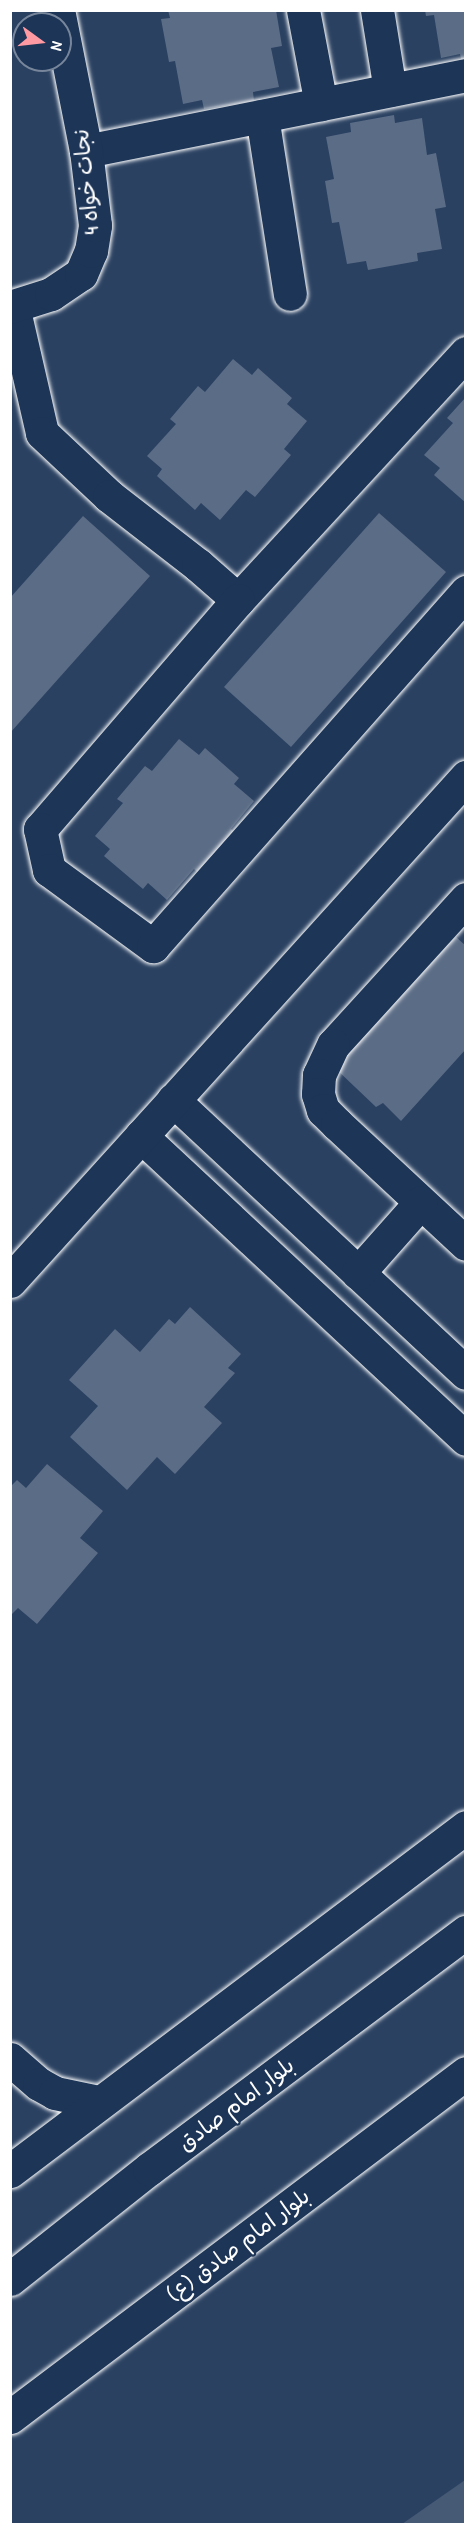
<!DOCTYPE html>
<meta charset="utf-8">
<style>
body{margin:0}
#map{position:relative;width:476px;height:2535px;overflow:hidden;background:#2a4161;font-family:"Patrick Hand","Playpen Sans Arabic",sans-serif}
div>[style]{position:absolute}
.green>*{inset:0;background:#465975}
.building>*{inset:0;background:#5b6c86}
.roads{filter:drop-shadow(0 0 2px #fff) drop-shadow(0 0 2px #fff)}
.minor>*{height:33px;margin:-16.5px;padding:0 16.5px;transform-origin:16.5px;border-radius:16.5px;background:#1d3557}
.major>*{height:33px;margin:-16.5px;padding:0 16.5px;transform-origin:16.5px;border-radius:16.5px;background:#1d3557}
span{translate:-50% -50%;white-space:nowrap;text-align:center;line-height:1.15;-webkit-text-stroke:4.5px #1d3557;paint-order:stroke}
.street-label{font-size:22px;color:#fff}
.frame{position:absolute;inset:0;border:12px solid #fff;pointer-events:none}
.north{position:absolute;left:12px;top:12px;width:60px;height:60px;box-sizing:border-box;background:#1d3557;border:2px solid #77869a;border-radius:50%;rotate:105deg;font-size:16px;font-weight:700;line-height:24px;text-align:center;color:#fff}
.north::after{content:'';display:block;margin:auto;width:21px;height:27px;background:#ff9aa2;clip-path:polygon(50% 0,100% 100%,50% 72%,0 100%)}
</style>
<div id="map">
<div class="green">
<i style="clip-path:polygon(465px 2480px,465px 2524px,402px 2524px)"></i>
</div>
<div class="building">
<i style="clip-path:polygon(168px 10px,276px 10px,282px 46px,271px 48px,279px 87px,253px 92px,254px 101px,204px 109px,202px 100px,183px 104px,175px 61px,169px 62px,161px 19px,170px 18px)"></i>
<i style="clip-path:polygon(425px 10px,466px 10px,466px 63px,462px 64px,460px 54px,441px 58px,434px 15px,426px 16px)"></i>
<i style="clip-path:polygon(394px 115px,395px 123px,422px 118px,427px 155px,436px 153px,446px 207px,435px 209px,442px 249px,417px 253px,418px 261px,368px 270px,366px 261px,347px 264px,339px 222px,332px 223px,325px 181px,334px 179px,326px 137px,351px 132px,350px 123px)"></i>
<i style="clip-path:polygon(233px 359px,252px 375px,258px 368px,292px 398px,287px 404px,307px 421px,284px 449px,291px 455px,255px 497px,246px 490px,220px 520px,201px 503px,195px 510px,157px 476px,162px 469px,147px 456px,176px 424px,170px 419px,198px 386px,205px 392px)"></i>
<i style="clip-path:polygon(466px 397px,466px 503px,434px 475px,440px 468px,424px 455px,453px 423px,447px 418px)"></i>
<i style="clip-path:polygon(379px 513px,446px 572px,291px 747px,224px 687px)"></i>
<i style="clip-path:polygon(83px 516px,150px 576px,10px 733px,10px 598px)"></i>
<i style="clip-path:polygon(179px 739px,199px 755px,205px 748px,239px 778px,234px 784px,254px 801px,231px 829px,237px 834px,202px 877px,194px 869px,167px 900px,148px 883px,143px 889px,104px 856px,110px 849px,95px 836px,123px 803px,117px 799px,145px 766px,152px 771px)"></i>
<i style="clip-path:polygon(456px 937px,466px 946px,466px 1049px,401px 1121px,383px 1103px,376px 1107px,335px 1068px,444px 947px)"></i>
<i style="clip-path:polygon(190px 1307px,241px 1354px,228px 1368px,235px 1373px,204px 1407px,222px 1423px,175px 1474px,157px 1457px,127px 1490px,70px 1437px,98px 1406px,69px 1380px,115px 1329px,140px 1352px,169px 1319px,175px 1324px)"></i>
<i style="clip-path:polygon(47px 1464px,103px 1511px,80px 1538px,98px 1553px,37px 1624px,18px 1608px,10px 1616px,10px 1487px,17px 1480px,26px 1488px)"></i>
</div>
<div class="roads">
<div class="minor">
<i style="left:303px;top:10px;width:96px;rotate:79.2deg"></i>
<i style="left:377px;top:10px;width:81px;rotate:80.8deg"></i>
<i style="left:262px;top:116px;width:180px;rotate:81.1deg"></i>
<i style="left:86px;top:151px;width:388px;rotate:-11.3deg"></i>
<i style="left:13px;top:306px;width:130px;rotate:77.1deg"></i>
<i style="left:42px;top:433px;width:92px;rotate:43.2deg"></i>
<i style="left:109px;top:496px;width:113px;rotate:37.8deg"></i>
<i style="left:198px;top:565px;width:53px;rotate:41.2deg"></i>
<i style="left:10px;top:307px;width:43px;rotate:-17.6deg"></i>
<i style="left:51px;top:294px;width:36px;rotate:-34deg"></i>
<i style="left:81px;top:274px;width:25px;rotate:-67deg"></i>
<i style="left:91px;top:251px;width:26px;rotate:-81deg"></i>
<i style="left:95px;top:225px;width:75px;rotate:-96.9deg"></i>
<i style="left:86px;top:151px;width:144px;rotate:-101.2deg"></i>
<i style="left:466px;top:353px;width:336px;rotate:132.7deg"></i>
<i style="left:238px;top:600px;width:303px;rotate:130.8deg"></i>
<i style="left:40px;top:829px;width:42px;rotate:77.6deg"></i>
<i style="left:49px;top:870px;width:129px;rotate:36.2deg"></i>
<i style="left:153px;top:946px;width:473px;rotate:-48.5deg"></i>
<i style="left:466px;top:899px;width:197px;rotate:132.3deg"></i>
<i style="left:333px;top:1045px;width:33px;rotate:115deg"></i>
<i style="left:319px;top:1075px;width:19px;rotate:93deg"></i>
<i style="left:318px;top:1094px;width:17px;rotate:73deg"></i>
<i style="left:323px;top:1110px;width:20px;rotate:45deg"></i>
<i style="left:337px;top:1124px;width:176px;rotate:42.9deg"></i>
<i style="left:173px;top:1100px;width:400px;rotate:43deg"></i>
<i style="left:141px;top:1136px;width:444px;rotate:43deg"></i>
<i style="left:358px;top:1273px;width:94px;rotate:-48.5deg"></i>
<i style="left:10px;top:1281px;width:680px;rotate:-47.86deg"></i>
<i style="left:10px;top:2059px;width:38px;rotate:41deg"></i>
<i style="left:39px;top:2084px;width:18px;rotate:29deg"></i>
<i style="left:55px;top:2093px;width:44px;rotate:11.8deg"></i>
<i style="left:10px;top:2171px;width:571px;rotate:-37.03deg"></i>
</div>
<div class="major">
<i style="left:10px;top:2279px;width:177px;rotate:-38.4deg"></i>
<i style="left:149px;top:2169px;width:396px;rotate:-36.8deg"></i>
<i style="left:10px;top:2417px;width:571px;rotate:-37.03deg"></i>
</div>
</div>
<div class="street-label">
<span style="left:86px;top:182px;rotate:-96deg">نجات خواه 4</span>
<span style="left:236px;top:2104px;rotate:-37deg">بلوار امام صادق</span>
<span style="left:238px;top:2245px;rotate:-37deg">بلوار امام صادق (ع)</span>
</div>
<div class="frame"></div>
<div class="north">N</div>
</div>
